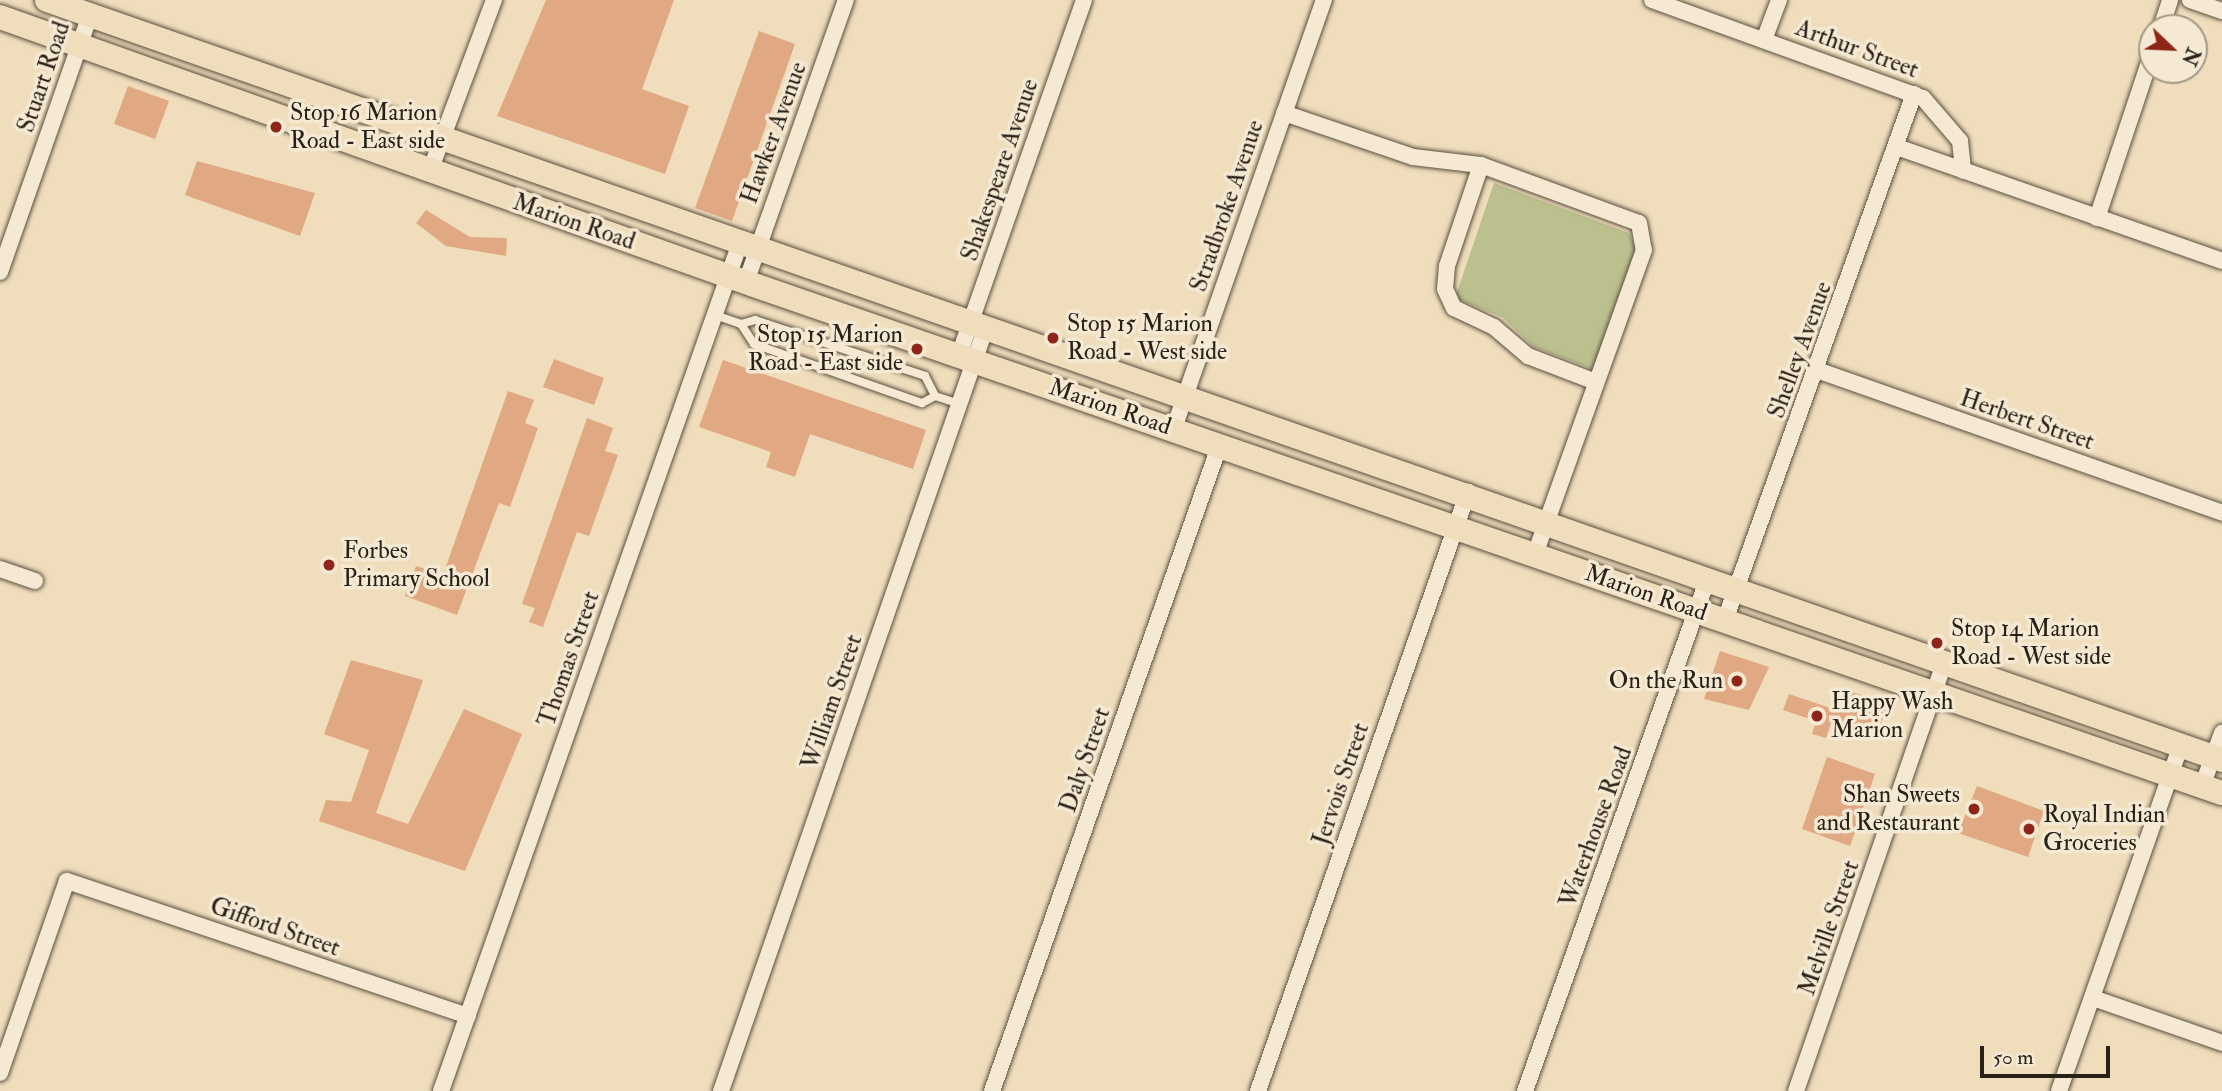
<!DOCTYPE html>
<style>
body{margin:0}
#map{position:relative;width:2222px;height:1091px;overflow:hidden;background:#efddbc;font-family:"IM FELL Double Pica",serif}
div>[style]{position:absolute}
.green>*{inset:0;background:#bcc08e}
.building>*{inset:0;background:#e0a883}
.roads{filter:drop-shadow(0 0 2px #5a4f40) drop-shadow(0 0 2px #5a4f40)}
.lane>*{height:8px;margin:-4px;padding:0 4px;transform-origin:4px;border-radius:4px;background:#f5e9d3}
.street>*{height:16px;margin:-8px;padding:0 8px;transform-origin:8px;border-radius:8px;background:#f5e9d3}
.primary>*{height:24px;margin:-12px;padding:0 12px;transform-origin:12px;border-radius:12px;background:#efddbc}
.dots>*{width:19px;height:19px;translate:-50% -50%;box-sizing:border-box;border:4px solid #f5e9d3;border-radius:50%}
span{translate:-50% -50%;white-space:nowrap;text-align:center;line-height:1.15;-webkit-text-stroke:7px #f5e9d3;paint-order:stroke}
.street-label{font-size:24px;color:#292017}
.poi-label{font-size:24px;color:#292017}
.left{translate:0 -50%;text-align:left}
.right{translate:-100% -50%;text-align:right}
.north{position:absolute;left:2138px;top:14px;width:70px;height:70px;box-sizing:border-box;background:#f5e9d3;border:2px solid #a39988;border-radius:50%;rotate:113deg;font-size:19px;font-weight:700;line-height:28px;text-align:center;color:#292017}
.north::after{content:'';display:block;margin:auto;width:24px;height:32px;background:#8f2418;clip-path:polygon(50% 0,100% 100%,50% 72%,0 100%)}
.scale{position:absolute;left:1980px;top:1046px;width:130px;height:32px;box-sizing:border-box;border:4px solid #292017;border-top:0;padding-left:9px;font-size:21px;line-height:24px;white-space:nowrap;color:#292017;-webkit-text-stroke:5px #f5e9d3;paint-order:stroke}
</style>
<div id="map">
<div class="green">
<i style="clip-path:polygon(1494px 183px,1629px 233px,1636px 248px,1593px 369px,1534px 347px,1502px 317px,1455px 298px)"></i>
</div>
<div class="building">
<i style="clip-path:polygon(546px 0,674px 0,642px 89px,689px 106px,665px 174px,497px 116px)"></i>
<i style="clip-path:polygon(759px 31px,795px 44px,732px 221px,695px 208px)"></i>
<i style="clip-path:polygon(128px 86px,169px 101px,155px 139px,114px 124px)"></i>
<i style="clip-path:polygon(197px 161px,315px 193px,300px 236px,185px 195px)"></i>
<i style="clip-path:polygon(426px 210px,470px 237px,507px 238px,506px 256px,446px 246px,416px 223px)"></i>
<i style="clip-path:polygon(554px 359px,604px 378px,594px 405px,543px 387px)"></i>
<i style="clip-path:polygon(723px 360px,926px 430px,913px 469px,810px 434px,795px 477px,766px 467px,771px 452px,699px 427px)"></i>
<i style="clip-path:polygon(508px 391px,534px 400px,525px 423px,538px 428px,510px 507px,499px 503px,457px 615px,405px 596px,416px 566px,443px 575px)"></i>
<i style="clip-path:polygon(587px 418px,613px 428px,605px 451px,618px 455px,589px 536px,577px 532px,543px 627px,529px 622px,535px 608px,522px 604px)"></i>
<i style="clip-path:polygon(1720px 651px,1769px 667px,1749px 710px,1704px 699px)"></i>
<i style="clip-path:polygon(351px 660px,423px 680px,376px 813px,408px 824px,464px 709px,522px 734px,465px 871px,319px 821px,326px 800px,351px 802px,369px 750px,324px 734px)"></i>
<i style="clip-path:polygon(1849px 691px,1888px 704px,1875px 739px,1831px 723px,1826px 738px,1812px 734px,1816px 721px,1783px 710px,1789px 694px,1842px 712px)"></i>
<i style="clip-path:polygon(1827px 757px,1875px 774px,1850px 846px,1802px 829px)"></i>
<i style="clip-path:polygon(1977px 786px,2044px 811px,2028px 857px,1958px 833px)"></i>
</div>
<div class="roads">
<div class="lane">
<i style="left:715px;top:315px;width:28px;rotate:19deg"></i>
<i style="left:741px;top:324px;width:15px;rotate:-16deg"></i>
<i style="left:755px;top:320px;width:179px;rotate:18.2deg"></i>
<i style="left:925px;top:376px;width:22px;rotate:63deg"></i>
<i style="left:741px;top:324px;width:24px;rotate:57deg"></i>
<i style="left:754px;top:344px;width:178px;rotate:19.4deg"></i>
<i style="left:922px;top:403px;width:15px;rotate:-28deg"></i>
<i style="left:935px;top:396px;width:26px;rotate:18deg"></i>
</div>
<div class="street">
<i style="left:1652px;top:0;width:288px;rotate:19.9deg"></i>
<i style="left:1923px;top:98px;width:57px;rotate:49.3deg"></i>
<i style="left:1960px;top:141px;width:30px;rotate:84deg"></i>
<i style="left:2190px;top:0;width:34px;rotate:19deg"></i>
<i style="left:2161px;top:28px;width:29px;rotate:-72deg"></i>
<i style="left:1764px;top:40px;width:43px;rotate:-69.4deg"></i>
<i style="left:1284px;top:113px;width:136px;rotate:18.8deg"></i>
<i style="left:1413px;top:157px;width:68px;rotate:6.7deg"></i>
<i style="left:1481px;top:165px;width:168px;rotate:20.2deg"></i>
<i style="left:1639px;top:223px;width:27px;rotate:80deg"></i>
<i style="left:1644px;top:250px;width:324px;rotate:109.7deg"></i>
<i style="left:1897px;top:147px;width:344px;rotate:19.3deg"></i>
<i style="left:1481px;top:165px;width:107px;rotate:108.6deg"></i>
<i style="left:1447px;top:266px;width:23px;rotate:95deg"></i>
<i style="left:1445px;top:289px;width:21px;rotate:65deg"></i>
<i style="left:1454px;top:308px;width:44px;rotate:25.4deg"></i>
<i style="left:1494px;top:327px;width:45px;rotate:40.5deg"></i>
<i style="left:1528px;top:356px;width:70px;rotate:21deg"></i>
<i style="left:430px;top:171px;width:183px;rotate:-69.5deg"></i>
<i style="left:2097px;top:218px;width:173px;rotate:-71.5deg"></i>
<i style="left:0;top:272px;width:272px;rotate:-70.7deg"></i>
<i style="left:746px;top:282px;width:299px;rotate:-70.5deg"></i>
<i style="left:959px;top:355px;width:376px;rotate:-70.6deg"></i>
<i style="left:1817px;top:370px;width:430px;rotate:19.4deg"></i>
<i style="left:1174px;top:428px;width:454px;rotate:-70.7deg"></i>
<i style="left:0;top:569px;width:37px;rotate:19deg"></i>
<i style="left:1725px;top:620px;width:559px;rotate:-70.24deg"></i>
<i style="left:2202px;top:786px;width:57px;rotate:-69.3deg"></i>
<i style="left:2093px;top:998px;width:137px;rotate:19.2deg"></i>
<i style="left:0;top:1073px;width:203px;rotate:-70.8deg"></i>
<i style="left:67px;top:881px;width:423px;rotate:18.6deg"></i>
<i style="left:441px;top:1091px;width:899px;rotate:-70.58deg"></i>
<i style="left:721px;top:1091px;width:809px;rotate:-70.87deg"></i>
<i style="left:992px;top:1091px;width:686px;rotate:-70.59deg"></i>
<i style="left:1258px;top:1091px;width:635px;rotate:-70.68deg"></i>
<i style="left:1525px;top:1091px;width:545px;rotate:-70.37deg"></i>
<i style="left:1796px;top:1091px;width:455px;rotate:-70.9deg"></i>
<i style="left:2059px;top:1091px;width:367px;rotate:-70.6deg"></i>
</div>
<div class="primary">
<i style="left:47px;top:0;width:2304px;rotate:19.26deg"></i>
<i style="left:0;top:17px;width:773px;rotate:19.58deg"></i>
<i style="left:728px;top:276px;width:1581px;rotate:19.09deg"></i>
</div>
</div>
<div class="dots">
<i style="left:276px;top:127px;background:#8f2418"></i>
<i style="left:1053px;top:338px;background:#8f2418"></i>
<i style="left:917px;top:349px;background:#8f2418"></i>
<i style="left:329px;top:565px;background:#8f2418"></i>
<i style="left:1937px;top:643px;background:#8f2418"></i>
<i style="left:1737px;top:681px;background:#8f2418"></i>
<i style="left:1817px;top:716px;background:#8f2418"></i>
<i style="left:1974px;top:809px;background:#8f2418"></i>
<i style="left:2029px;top:829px;background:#8f2418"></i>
</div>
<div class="street-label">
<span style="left:1857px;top:49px;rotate:20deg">Arthur Street</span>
<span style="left:44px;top:77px;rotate:-71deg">Stuart Road</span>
<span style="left:774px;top:133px;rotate:-70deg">Hawker Avenue</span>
<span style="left:1000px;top:170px;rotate:-71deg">Shakespeare Avenue</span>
<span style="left:1227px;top:206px;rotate:-71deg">Stradbroke Avenue</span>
<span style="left:574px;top:222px;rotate:19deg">Marion Road</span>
<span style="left:1800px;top:350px;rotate:-70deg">Shelley Avenue</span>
<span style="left:1110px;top:407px;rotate:19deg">Marion Road</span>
<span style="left:2027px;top:420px;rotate:19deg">Herbert Street</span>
<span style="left:1646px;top:593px;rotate:19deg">Marion Road</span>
<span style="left:569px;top:659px;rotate:-71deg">Thomas Street</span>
<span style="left:832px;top:702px;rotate:-71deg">William Street</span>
<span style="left:1085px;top:760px;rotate:-71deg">Daly Street</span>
<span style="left:1341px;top:784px;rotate:-71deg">Jervois Street</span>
<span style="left:1596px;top:827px;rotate:-70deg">Waterhouse Road</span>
<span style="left:275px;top:927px;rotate:19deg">Gifford Street</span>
<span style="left:1829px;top:928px;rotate:-71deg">Melville Street</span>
</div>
<div class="poi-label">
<span class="left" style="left:290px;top:127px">Stop 16 Marion<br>Road - East side</span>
<span class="left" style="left:1067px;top:338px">Stop 15 Marion<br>Road - West side</span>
<span class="right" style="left:903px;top:349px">Stop 15 Marion<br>Road - East side</span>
<span class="left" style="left:343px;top:565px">Forbes<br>Primary School</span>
<span class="left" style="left:1951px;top:643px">Stop 14 Marion<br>Road - West side</span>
<span class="right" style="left:1723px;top:681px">On the Run</span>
<span class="left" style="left:1831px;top:716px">Happy Wash<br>Marion</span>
<span class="right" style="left:1960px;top:809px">Shan Sweets<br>and Restaurant</span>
<span class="left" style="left:2043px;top:829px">Royal Indian<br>Groceries</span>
</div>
<div class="north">N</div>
<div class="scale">50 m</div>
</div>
